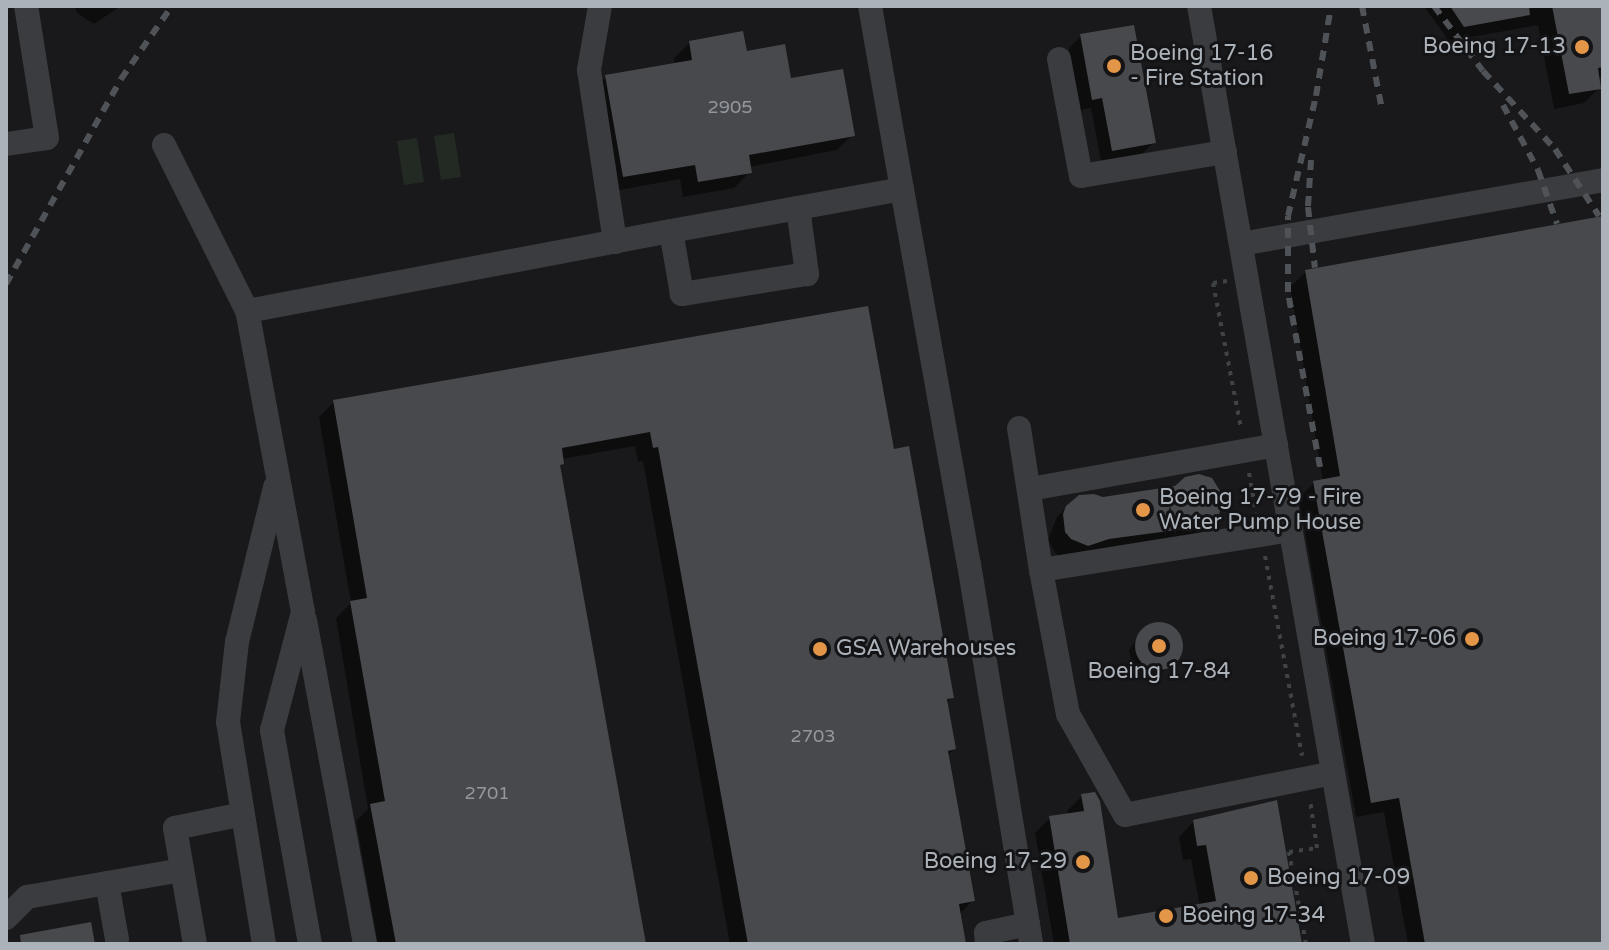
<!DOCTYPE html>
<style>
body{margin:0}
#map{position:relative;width:1609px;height:950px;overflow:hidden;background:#19191b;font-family:"Varela Round",sans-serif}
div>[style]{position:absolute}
.green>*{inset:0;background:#232a23}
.shadow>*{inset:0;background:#0007}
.building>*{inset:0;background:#48494d}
.round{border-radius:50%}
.path>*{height:4px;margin-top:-2px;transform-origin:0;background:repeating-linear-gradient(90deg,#404346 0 4px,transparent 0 10px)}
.minor>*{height:24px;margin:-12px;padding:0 12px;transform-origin:12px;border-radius:12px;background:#3a3c3f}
.rail>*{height:6px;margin-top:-3px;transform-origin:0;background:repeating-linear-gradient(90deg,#4f5256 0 10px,transparent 0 18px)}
.dots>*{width:22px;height:22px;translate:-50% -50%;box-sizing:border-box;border:4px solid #141416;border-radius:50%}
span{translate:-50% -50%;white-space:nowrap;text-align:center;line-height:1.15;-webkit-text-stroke:6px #141416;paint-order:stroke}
.number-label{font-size:18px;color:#93989e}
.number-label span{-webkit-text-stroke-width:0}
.poi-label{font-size:22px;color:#acb2b9}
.right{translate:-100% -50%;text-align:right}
.left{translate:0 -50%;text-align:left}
.frame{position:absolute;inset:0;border:8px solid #acb2b9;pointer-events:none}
</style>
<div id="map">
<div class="green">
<i style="clip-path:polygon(454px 133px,461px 177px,441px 180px,434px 136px)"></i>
<i style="clip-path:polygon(417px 138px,424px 182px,404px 185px,397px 141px)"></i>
</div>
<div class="shadow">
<i style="clip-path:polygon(75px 6px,121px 6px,94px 24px,77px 13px)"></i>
<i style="clip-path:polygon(1424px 6px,1603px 6px,1603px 77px,1598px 79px,1599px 88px,1584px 103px,1554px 109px,1538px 25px,1449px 41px)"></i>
<i style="clip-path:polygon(1081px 36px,1154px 142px,1142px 154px,1101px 161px,1091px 108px,1081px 110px,1069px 48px)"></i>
<i style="clip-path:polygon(690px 43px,746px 53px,790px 80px,852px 135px,837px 150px,749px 167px,750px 172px,734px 188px,683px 197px,680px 179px,608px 192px,590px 93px,606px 77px,675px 65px,674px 58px)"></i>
<i style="clip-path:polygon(1603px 218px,1603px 944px,1408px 944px,1384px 812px,1356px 817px,1299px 498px,1314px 483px,1323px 481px,1290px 287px,1306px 272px)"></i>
<i style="clip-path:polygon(334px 402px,892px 451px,952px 697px,946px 703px,954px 749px,947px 756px,973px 900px,959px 915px,964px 944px,730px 944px,643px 461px,638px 462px,635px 446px,562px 459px,558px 467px,644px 944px,378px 944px,356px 821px,368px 809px,336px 618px,351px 603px,319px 417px)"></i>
<i style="clip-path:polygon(1073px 501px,1216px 517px,1200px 533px,1071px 561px,1056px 554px,1048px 540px,1057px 517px)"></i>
<i style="clip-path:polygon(1164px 624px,1177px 632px,1182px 643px,1180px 654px,1161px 674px,1146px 676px,1133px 668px,1129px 650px,1145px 628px)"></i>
<i style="clip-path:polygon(1082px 796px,1116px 921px,1200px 906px,1191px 859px,1183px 860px,1179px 837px,1194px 821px,1300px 944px,1054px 944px,1035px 833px,1050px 818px,1068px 815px,1067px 811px)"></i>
</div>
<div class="building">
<i style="clip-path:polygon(1450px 6px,1529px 6px,1530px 15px,1464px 27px)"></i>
<i style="clip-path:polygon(1552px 6px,1603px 6px,1603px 67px,1598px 68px,1601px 89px,1569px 94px)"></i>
<i style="clip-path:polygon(1134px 25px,1156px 143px,1112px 151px,1102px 98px,1092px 100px,1080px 34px)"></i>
<i style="clip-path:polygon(743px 31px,747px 51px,785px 44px,791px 78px,843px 69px,855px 136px,749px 155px,752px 173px,698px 182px,695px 165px,623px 177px,605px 75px,692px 60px,689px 41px)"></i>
<i style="clip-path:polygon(1603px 216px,1603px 944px,1425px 944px,1399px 798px,1371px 803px,1313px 481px,1340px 476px,1305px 270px)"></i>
<i style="clip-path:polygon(868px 306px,894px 449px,909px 446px,954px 698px,947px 699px,956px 749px,948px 751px,975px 901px,959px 904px,966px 944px,748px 944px,658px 447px,653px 448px,650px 432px,562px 448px,564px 464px,560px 465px,646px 944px,396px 944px,370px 804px,385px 801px,350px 601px,367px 598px,333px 400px)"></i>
<i style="clip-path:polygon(1199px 474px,1212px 478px,1224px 497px,1218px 518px,1206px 526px,1109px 539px,1088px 546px,1071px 539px,1065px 532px,1063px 514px,1066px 506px,1079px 495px,1094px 494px,1103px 497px,1175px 486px,1185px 477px)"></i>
<i class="round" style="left:1135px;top:622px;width:48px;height:48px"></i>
<i style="clip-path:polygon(1095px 792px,1100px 801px,1118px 918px,1216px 901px,1206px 845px,1197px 846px,1193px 820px,1277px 800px,1302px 944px,1070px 944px,1049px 816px,1084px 811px,1081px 794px)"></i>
<i style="clip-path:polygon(91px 922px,95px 944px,21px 944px,20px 935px)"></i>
</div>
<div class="path">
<i style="left:1227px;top:281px;width:14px;rotate:172deg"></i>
<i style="left:1213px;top:283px;width:149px;rotate:79.1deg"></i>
<i style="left:1249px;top:473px;width:40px;rotate:80deg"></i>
<i style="left:1265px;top:556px;width:203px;rotate:79.5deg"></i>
<i style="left:1306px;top:944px;width:94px;rotate:-100.5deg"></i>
<i style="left:1289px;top:852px;width:28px;rotate:-8deg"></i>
<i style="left:1317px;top:848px;width:49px;rotate:-98.3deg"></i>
</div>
<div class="minor">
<i style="left:600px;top:6px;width:65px;rotate:99.8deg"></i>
<i style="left:589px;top:70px;width:174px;rotate:81.4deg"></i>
<i style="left:870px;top:6px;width:186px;rotate:80.1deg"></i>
<i style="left:1199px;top:6px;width:952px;rotate:80.08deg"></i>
<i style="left:1059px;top:59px;width:119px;rotate:79.4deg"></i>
<i style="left:1081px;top:176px;width:146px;rotate:-9.5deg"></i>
<i style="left:6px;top:144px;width:41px;rotate:-8.3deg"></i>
<i style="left:47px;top:138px;width:134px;rotate:-99deg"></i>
<i style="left:164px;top:145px;width:186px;rotate:63.4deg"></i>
<i style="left:798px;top:208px;width:67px;rotate:82.2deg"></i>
<i style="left:807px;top:274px;width:127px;rotate:170.9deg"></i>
<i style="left:682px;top:294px;width:64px;rotate:-99.9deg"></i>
<i style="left:671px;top:231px;width:235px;rotate:-10.3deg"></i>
<i style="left:902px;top:189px;width:381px;rotate:79.9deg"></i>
<i style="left:969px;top:564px;width:385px;rotate:80.7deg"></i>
<i style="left:1241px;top:244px;width:368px;rotate:-10deg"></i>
<i style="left:1019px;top:428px;width:144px;rotate:81.2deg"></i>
<i style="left:1030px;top:489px;width:250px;rotate:-10.1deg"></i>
<i style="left:1291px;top:530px;width:253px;rotate:170.9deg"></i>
<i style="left:1041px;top:570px;width:147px;rotate:79.4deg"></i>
<i style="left:1068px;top:714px;width:116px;rotate:60.6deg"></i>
<i style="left:1125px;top:815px;width:212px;rotate:-11.4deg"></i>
<i style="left:305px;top:620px;width:330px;rotate:79.5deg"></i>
<i style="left:107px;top:883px;width:57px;rotate:79.9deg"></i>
<i style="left:6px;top:918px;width:30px;rotate:-45deg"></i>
<i style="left:27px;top:897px;width:157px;rotate:-9.9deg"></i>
<i style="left:195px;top:944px;width:118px;rotate:-99.8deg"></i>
<i style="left:175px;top:828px;width:69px;rotate:-11.6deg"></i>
<i style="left:264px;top:944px;width:225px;rotate:-99.2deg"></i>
<i style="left:228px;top:722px;width:81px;rotate:-83.6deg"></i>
<i style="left:237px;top:642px;width:160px;rotate:-76.2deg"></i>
<i style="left:310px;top:944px;width:217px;rotate:-100.1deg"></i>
<i style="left:272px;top:730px;width:122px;rotate:-75.3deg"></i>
<i style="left:303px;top:612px;width:306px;rotate:-100.5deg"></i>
<i style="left:247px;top:311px;width:431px;rotate:-10.7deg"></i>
<i style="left:987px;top:944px;width:11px;rotate:-95deg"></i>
<i style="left:986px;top:933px;width:43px;rotate:-12.1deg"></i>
</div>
<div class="rail">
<i style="left:1362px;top:6px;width:101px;rotate:79.1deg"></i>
<i style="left:1434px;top:6px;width:81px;rotate:53deg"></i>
<i style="left:1483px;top:71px;width:106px;rotate:47.3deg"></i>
<i style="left:1555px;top:149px;width:80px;rotate:56.7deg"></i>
<i style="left:1503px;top:105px;width:74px;rotate:61.7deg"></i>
<i style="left:1538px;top:170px;width:57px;rotate:70.6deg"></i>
<i style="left:1311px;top:160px;width:47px;rotate:93.7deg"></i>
<i style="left:1308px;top:207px;width:61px;rotate:83.5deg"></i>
<i style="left:6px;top:284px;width:235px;rotate:-60.7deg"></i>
<i style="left:121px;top:79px;width:89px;rotate:-55.1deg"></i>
<i style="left:1320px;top:467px;width:178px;rotate:-100.4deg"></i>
<i style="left:1288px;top:292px;width:76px;rotate:-90deg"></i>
<i style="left:1288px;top:216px;width:123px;rotate:-76.9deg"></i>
<i style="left:1316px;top:96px;width:91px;rotate:-80.5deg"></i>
</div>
<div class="dots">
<i style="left:1582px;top:47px;background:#e39648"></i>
<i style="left:1114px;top:66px;background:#e39648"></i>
<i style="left:1143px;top:510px;background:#e39648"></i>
<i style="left:1472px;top:639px;background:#e39648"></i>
<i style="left:1159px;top:646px;background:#e39648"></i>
<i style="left:820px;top:649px;background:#e39648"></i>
<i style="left:1083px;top:862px;background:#e39648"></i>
<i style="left:1251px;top:878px;background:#e39648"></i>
<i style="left:1166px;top:916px;background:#e39648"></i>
</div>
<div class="number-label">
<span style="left:730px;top:107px">2905</span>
<span style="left:813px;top:736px">2703</span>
<span style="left:487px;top:793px">2701</span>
</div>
<div class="poi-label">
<span class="right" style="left:1566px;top:47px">Boeing 17-13</span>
<span class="left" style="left:1130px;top:66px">Boeing 17-16<br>- Fire Station</span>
<span class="left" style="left:1159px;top:510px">Boeing 17-79 - Fire<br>Water Pump House</span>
<span class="right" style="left:1456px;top:639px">Boeing 17-06</span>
<span class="left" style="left:836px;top:649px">GSA Warehouses</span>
<span style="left:1159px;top:672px">Boeing 17-84</span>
<span class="right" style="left:1067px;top:862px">Boeing 17-29</span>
<span class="left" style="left:1267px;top:878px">Boeing 17-09</span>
<span class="left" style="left:1182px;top:916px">Boeing 17-34</span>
</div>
<div class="frame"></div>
</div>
